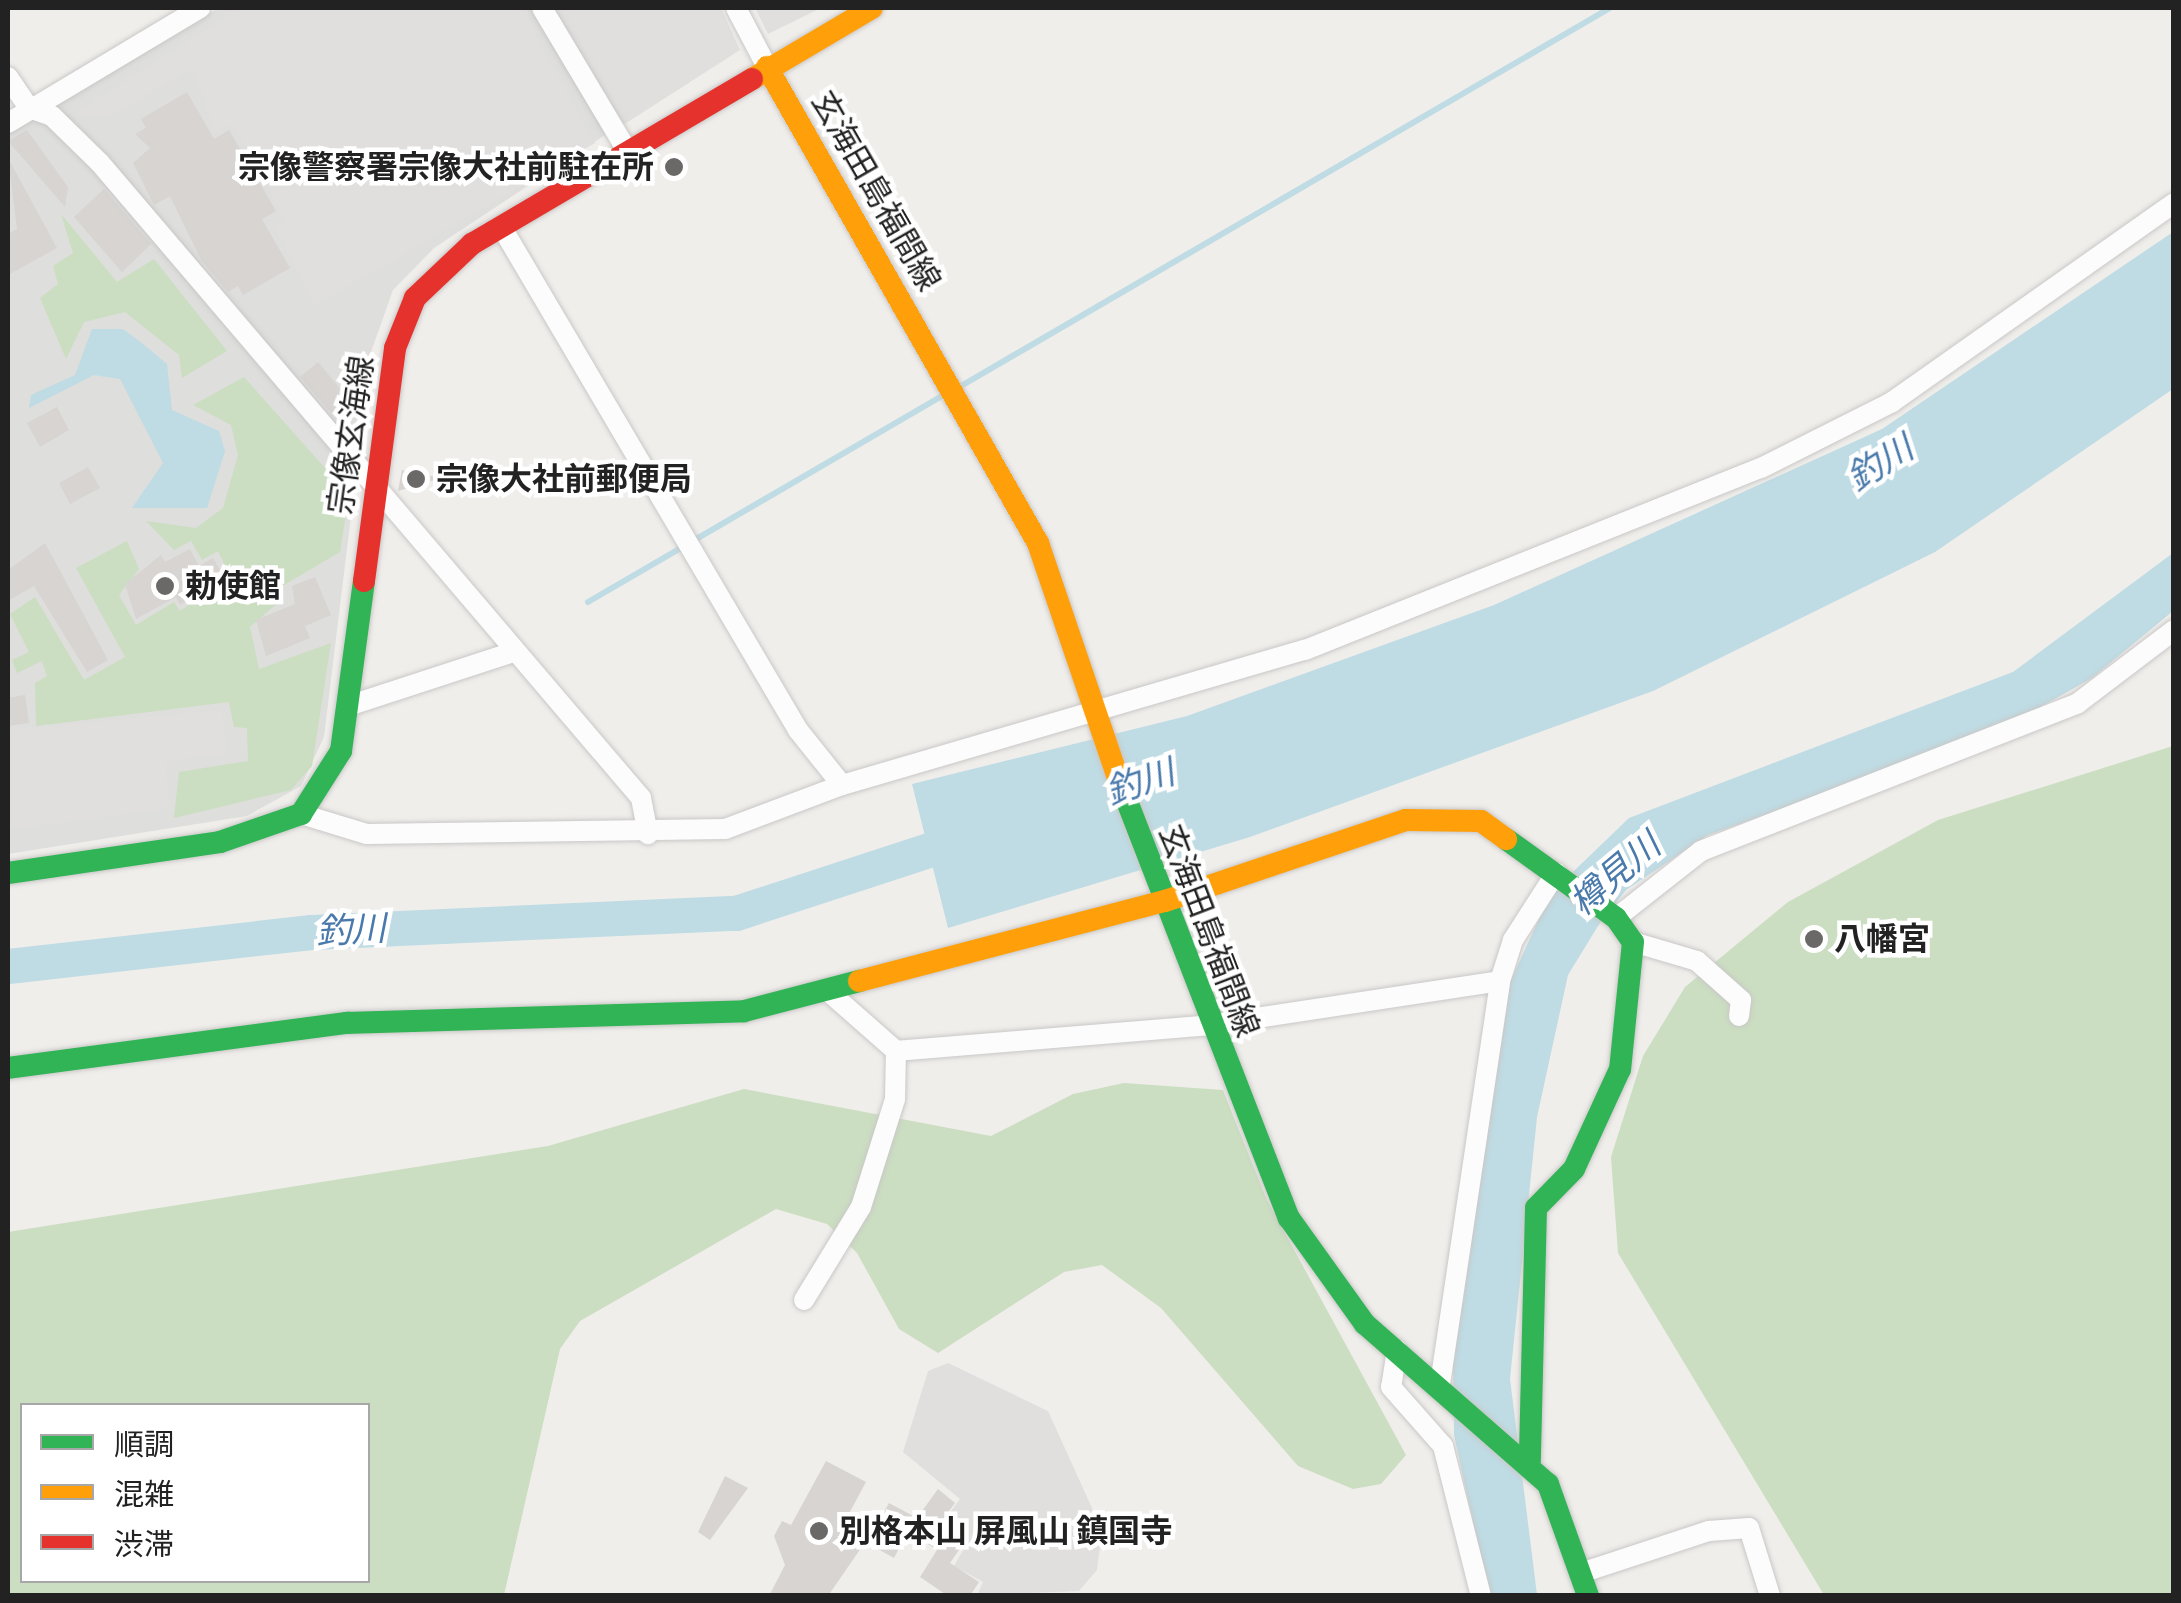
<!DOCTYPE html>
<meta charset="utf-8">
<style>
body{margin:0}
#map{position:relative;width:2181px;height:1603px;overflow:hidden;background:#f0eeeb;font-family:"Fira Sans Condensed","Noto Sans JP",sans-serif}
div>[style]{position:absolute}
.religious>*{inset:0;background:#dededc}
.forest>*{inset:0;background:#cbdec1}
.parking>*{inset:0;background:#e0dfde}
.water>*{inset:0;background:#bfdbe3}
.stream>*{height:6px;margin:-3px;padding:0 3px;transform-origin:3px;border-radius:3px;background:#bfdbe3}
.river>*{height:35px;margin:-17.5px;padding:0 17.5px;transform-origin:17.5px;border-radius:17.5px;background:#bfdbe3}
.building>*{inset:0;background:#d7d4d2}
.roads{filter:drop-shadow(0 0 2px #c9c8c7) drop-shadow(0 0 2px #c9c8c7)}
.street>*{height:20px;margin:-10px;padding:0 10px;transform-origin:10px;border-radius:10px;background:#fdfcfc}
.fast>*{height:22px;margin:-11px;padding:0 11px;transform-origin:11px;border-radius:11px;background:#30b455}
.slow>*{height:22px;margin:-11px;padding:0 11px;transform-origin:11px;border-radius:11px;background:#ff9f0a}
.jam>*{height:22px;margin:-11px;padding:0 11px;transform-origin:11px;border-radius:11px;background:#e5322d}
.dots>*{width:28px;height:28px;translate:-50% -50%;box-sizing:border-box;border:5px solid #fff;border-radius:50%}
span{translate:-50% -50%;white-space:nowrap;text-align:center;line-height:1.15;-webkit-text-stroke:9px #fff;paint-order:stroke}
.poi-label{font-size:32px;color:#222;font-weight:700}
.right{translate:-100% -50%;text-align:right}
.left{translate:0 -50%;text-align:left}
.street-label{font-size:32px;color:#222}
.water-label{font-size:35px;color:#4a7aab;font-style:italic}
.frame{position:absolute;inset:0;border:10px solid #222;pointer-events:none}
.legend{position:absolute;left:20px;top:1403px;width:350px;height:180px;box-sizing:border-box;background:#fff;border:2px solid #a7a7a7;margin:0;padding:12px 18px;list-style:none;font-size:30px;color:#222}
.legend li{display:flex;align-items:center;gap:20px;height:50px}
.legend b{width:50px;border:2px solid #a7a7a7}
</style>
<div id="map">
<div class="religious">
<i style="clip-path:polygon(219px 8px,536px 8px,608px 133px,434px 248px,393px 290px,371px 352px,324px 737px,301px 786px,247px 816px,8px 854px,8px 133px)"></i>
</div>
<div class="forest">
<i style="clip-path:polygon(61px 214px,117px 282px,154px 259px,227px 351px,182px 378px,179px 355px,125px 312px,84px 322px,66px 359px,40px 298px,58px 284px,53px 266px,73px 253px)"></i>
<i style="clip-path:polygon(244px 377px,349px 495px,340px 552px,284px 585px,282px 599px,250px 627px,259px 669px,331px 643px,312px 766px,291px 790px,174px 818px,179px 772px,248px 761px,247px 728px,234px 727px,229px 702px,36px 726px,35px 683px,47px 676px,42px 661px,17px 673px,12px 660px,29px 652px,10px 614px,35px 597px,84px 680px,125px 657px,76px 568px,127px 541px,139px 569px,119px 595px,136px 625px,174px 602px,180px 611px,230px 576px,218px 551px,202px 560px,191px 541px,174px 550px,146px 521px,196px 528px,223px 508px,238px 455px,231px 425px,193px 405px)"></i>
<i style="clip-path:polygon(2173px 746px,2173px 1595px,1824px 1595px,1618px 1253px,1611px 1157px,1643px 1056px,1685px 987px,1788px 902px,1938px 820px)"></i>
<i style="clip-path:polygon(evenodd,1124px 1083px,1223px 1090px,1267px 1200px,1406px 1455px,1381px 1484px,1353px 1489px,1298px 1466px,1161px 1308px,1102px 1265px,1064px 1272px,938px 1353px,899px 1329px,857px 1253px,827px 1224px,776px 1209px,580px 1321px,560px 1349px,504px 1595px,8px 1596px,8px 1232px,548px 1146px,744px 1089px,991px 1136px,1073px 1094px,1124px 1083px,22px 1406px,368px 1406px,368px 1580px,22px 1580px,22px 1406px)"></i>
</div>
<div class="parking">
<i style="clip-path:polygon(241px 8px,521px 8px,595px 143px,314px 306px,274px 225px,285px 219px,232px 124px,215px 133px,193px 68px,107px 118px,73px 114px)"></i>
<i style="clip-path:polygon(551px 8px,721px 8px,740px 50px,620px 127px)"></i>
<i style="clip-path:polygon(755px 8px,821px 8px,768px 34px)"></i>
<i style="clip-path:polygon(222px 710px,227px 753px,165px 762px,170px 808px,8px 830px,8px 730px)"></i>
<i style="clip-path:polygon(948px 1363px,1048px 1411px,1102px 1530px,1097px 1570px,1079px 1591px,977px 1595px,983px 1582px,954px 1566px,966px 1545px,940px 1526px,960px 1499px,903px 1452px,928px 1371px)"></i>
</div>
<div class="water">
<i style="clip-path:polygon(2173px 232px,2173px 389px,1935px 552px,1653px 691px,1250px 837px,948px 928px,912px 784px,1187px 716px,1494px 605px,1882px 429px)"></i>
<i style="clip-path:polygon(92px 329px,123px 329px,143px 344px,167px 364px,172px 410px,219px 431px,225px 451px,207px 508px,132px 508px,163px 463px,120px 379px,94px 375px,29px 408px,31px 395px,75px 375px)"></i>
<i style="clip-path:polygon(2173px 553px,2173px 611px,2092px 678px,1987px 737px,1708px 835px,1626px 890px,1598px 926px,1568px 975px,1537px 1117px,1510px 1379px,1537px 1595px,1489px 1596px,1454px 1435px,1453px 1357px,1510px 982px,1551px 893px,1629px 818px,2013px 672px)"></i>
</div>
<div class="stream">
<i style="left:961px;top:386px;width:751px;rotate:-30.22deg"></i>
<i style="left:588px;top:602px;width:414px;rotate:-30.2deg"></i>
</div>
<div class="river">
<i style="left:8px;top:966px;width:305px;rotate:-6.4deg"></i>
<i style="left:311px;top:932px;width:425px;rotate:-2.6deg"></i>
<i style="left:736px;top:913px;width:248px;rotate:-18.1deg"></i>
</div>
<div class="building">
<i style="clip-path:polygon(187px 92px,214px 139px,229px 130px,276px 211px,262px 219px,290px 268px,243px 295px,238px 286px,228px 292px,201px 260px,170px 196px,154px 205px,133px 163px,150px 148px,135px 134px,146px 128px,141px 119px)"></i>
<i style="clip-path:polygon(27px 130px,68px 187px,65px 207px,8px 141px)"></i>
<i style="clip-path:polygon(8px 158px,57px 248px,8px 275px,8px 234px,17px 229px)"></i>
<i style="clip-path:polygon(104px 189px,151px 244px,122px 272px,74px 217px)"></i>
<i style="clip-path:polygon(318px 362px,355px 407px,338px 421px,300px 377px)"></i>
<i style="clip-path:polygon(57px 407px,69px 430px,40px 447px,27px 423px)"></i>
<i style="clip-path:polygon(88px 467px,100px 488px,70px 504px,59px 483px)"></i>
<i style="clip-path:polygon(402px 470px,441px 478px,398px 491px)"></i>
<i style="clip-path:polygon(45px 543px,108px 660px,87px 672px,34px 586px,8px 601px,8px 570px)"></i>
<i style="clip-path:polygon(190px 549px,199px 566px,213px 558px,223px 575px,180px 605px,176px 597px,136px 619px,125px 584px,161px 555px,165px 562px)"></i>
<i style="clip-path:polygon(315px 577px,331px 615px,305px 626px,310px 638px,266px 656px,256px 620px,295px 604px,292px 586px)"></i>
<i style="clip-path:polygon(25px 695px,29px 723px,8px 726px,8px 698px)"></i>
<i style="clip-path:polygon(826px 1461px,866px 1482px,845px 1521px,870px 1535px,828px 1596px,769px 1596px,785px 1565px,774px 1536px,782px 1521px,791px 1525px)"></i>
<i style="clip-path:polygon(725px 1476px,748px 1488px,710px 1540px,698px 1532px)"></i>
<i style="clip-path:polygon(938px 1489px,955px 1503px,935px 1530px,961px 1547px,950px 1563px,979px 1582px,970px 1596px,948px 1596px,920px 1577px,937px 1550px,908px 1531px,894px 1558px,867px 1543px,889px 1503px,917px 1518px)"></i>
</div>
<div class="roads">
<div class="street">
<i style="left:542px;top:8px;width:164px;rotate:59.2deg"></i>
<i style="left:736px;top:8px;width:67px;rotate:62.3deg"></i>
<i style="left:8px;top:77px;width:37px;rotate:56deg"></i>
<i style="left:29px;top:108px;width:24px;rotate:19deg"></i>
<i style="left:52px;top:116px;width:67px;rotate:44.4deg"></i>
<i style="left:100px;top:163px;width:834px;rotate:49.57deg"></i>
<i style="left:641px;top:798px;width:37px;rotate:79deg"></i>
<i style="left:8px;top:123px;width:224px;rotate:-30.9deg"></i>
<i style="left:501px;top:226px;width:585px;rotate:59.49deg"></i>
<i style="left:798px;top:730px;width:70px;rotate:51.3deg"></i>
<i style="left:348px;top:706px;width:174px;rotate:-18.1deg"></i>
<i style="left:301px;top:814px;width:69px;rotate:16.9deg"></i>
<i style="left:367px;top:834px;width:358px;rotate:-0.8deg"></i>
<i style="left:725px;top:829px;width:125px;rotate:-20.6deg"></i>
<i style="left:842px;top:785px;width:482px;rotate:-16.3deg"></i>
<i style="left:1305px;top:650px;width:491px;rotate:-21.8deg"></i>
<i style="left:1761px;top:468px;width:147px;rotate:-26.7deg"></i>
<i style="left:1892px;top:402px;width:345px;rotate:-35.2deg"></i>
<i style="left:1616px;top:918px;width:108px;rotate:-38.2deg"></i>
<i style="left:1701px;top:851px;width:405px;rotate:-21.4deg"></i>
<i style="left:2078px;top:703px;width:121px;rotate:-37.2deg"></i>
<i style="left:1633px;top:942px;width:67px;rotate:16.5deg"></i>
<i style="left:1697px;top:961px;width:59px;rotate:41.6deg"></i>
<i style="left:1741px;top:1000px;width:16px;rotate:97deg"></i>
<i style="left:828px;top:991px;width:91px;rotate:41.4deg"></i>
<i style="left:896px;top:1051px;width:315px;rotate:-4.7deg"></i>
<i style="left:1210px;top:1025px;width:293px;rotate:-8.6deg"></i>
<i style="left:804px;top:1300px;width:109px;rotate:-58.5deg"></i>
<i style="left:861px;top:1207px;width:113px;rotate:-72.5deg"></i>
<i style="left:895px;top:1099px;width:48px;rotate:-88.8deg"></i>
<i style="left:1397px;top:1350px;width:37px;rotate:99deg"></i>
<i style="left:1391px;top:1387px;width:79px;rotate:48.6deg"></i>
<i style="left:1443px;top:1446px;width:155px;rotate:75.8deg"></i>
<i style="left:1440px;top:1384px;width:407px;rotate:-81.5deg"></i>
<i style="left:1500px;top:981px;width:43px;rotate:-72.4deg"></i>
<i style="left:1513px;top:940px;width:80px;rotate:-57.3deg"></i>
<i style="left:1584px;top:1572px;width:132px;rotate:-18.2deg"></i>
<i style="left:1709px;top:1531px;width:40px;rotate:-4.3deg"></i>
<i style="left:1749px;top:1528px;width:71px;rotate:72.8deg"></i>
</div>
<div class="fast">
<i style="left:1118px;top:778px;width:472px;rotate:68.8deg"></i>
<i style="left:1289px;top:1218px;width:130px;rotate:54.4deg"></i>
<i style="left:1365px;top:1324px;width:243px;rotate:41.2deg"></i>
<i style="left:1548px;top:1484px;width:119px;rotate:70.3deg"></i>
<i style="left:1506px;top:839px;width:135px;rotate:35.7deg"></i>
<i style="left:1616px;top:918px;width:29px;rotate:55deg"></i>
<i style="left:1633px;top:942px;width:128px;rotate:95.8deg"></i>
<i style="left:1620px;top:1069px;width:110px;rotate:114.7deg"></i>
<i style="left:1574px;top:1169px;width:54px;rotate:134.3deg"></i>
<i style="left:1536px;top:1208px;width:253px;rotate:91.4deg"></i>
<i style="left:8px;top:873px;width:214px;rotate:-8.3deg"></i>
<i style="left:220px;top:842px;width:86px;rotate:-19.1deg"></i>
<i style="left:301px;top:814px;width:75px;rotate:-57.6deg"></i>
<i style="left:341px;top:751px;width:172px;rotate:-82.3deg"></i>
<i style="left:8px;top:1068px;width:342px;rotate:-7.6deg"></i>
<i style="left:347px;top:1023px;width:397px;rotate:-1.7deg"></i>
<i style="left:744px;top:1011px;width:119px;rotate:-14.6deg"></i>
</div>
<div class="slow">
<i style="left:767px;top:67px;width:548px;rotate:60.35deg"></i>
<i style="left:1038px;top:543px;width:248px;rotate:71.2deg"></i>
<i style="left:752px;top:79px;width:139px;rotate:-30.6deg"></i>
<i style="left:859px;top:981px;width:316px;rotate:-14.7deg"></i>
<i style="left:1165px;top:901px;width:254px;rotate:-18.6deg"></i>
<i style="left:1406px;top:820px;width:75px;rotate:0.8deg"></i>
<i style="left:1481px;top:821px;width:31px;rotate:36deg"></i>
</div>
<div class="jam">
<i style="left:364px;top:581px;width:235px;rotate:-82.4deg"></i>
<i style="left:395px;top:348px;width:54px;rotate:-68.2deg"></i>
<i style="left:415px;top:298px;width:79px;rotate:-43.5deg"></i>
<i style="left:472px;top:244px;width:325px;rotate:-30.5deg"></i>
</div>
</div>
<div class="dots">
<i style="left:674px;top:167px;background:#6a6968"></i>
<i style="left:416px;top:479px;background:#6a6968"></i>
<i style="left:165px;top:586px;background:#6a6968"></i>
<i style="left:1814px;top:939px;background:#6a6968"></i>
<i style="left:819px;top:1531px;background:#6a6968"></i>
</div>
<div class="poi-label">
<span class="right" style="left:654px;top:167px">宗像警察署宗像大社前駐在所</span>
<span class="left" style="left:436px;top:479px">宗像大社前郵便局</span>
<span class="left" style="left:185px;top:586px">勅使館</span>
<span class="left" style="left:1834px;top:939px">八幡宮</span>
<span class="left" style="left:839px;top:1531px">別格本山 屏風山 鎮国寺</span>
</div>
<div class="street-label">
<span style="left:876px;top:191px;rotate:60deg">玄海田島福間線</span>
<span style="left:351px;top:435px;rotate:-82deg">宗像玄海線</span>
<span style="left:1209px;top:931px;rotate:69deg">玄海田島福間線</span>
</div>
<div class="water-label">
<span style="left:1880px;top:463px;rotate:-32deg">釣川</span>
<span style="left:1140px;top:782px;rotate:-19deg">釣川</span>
<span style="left:1615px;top:874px;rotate:-40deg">樽見川</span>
<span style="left:351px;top:930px;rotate:-3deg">釣川</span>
</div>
<div class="frame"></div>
<ul class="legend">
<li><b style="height:12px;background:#30b455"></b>順調</li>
<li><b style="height:12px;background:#ff9f0a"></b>混雑</li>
<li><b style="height:12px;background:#e5322d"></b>渋滞</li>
</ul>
</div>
